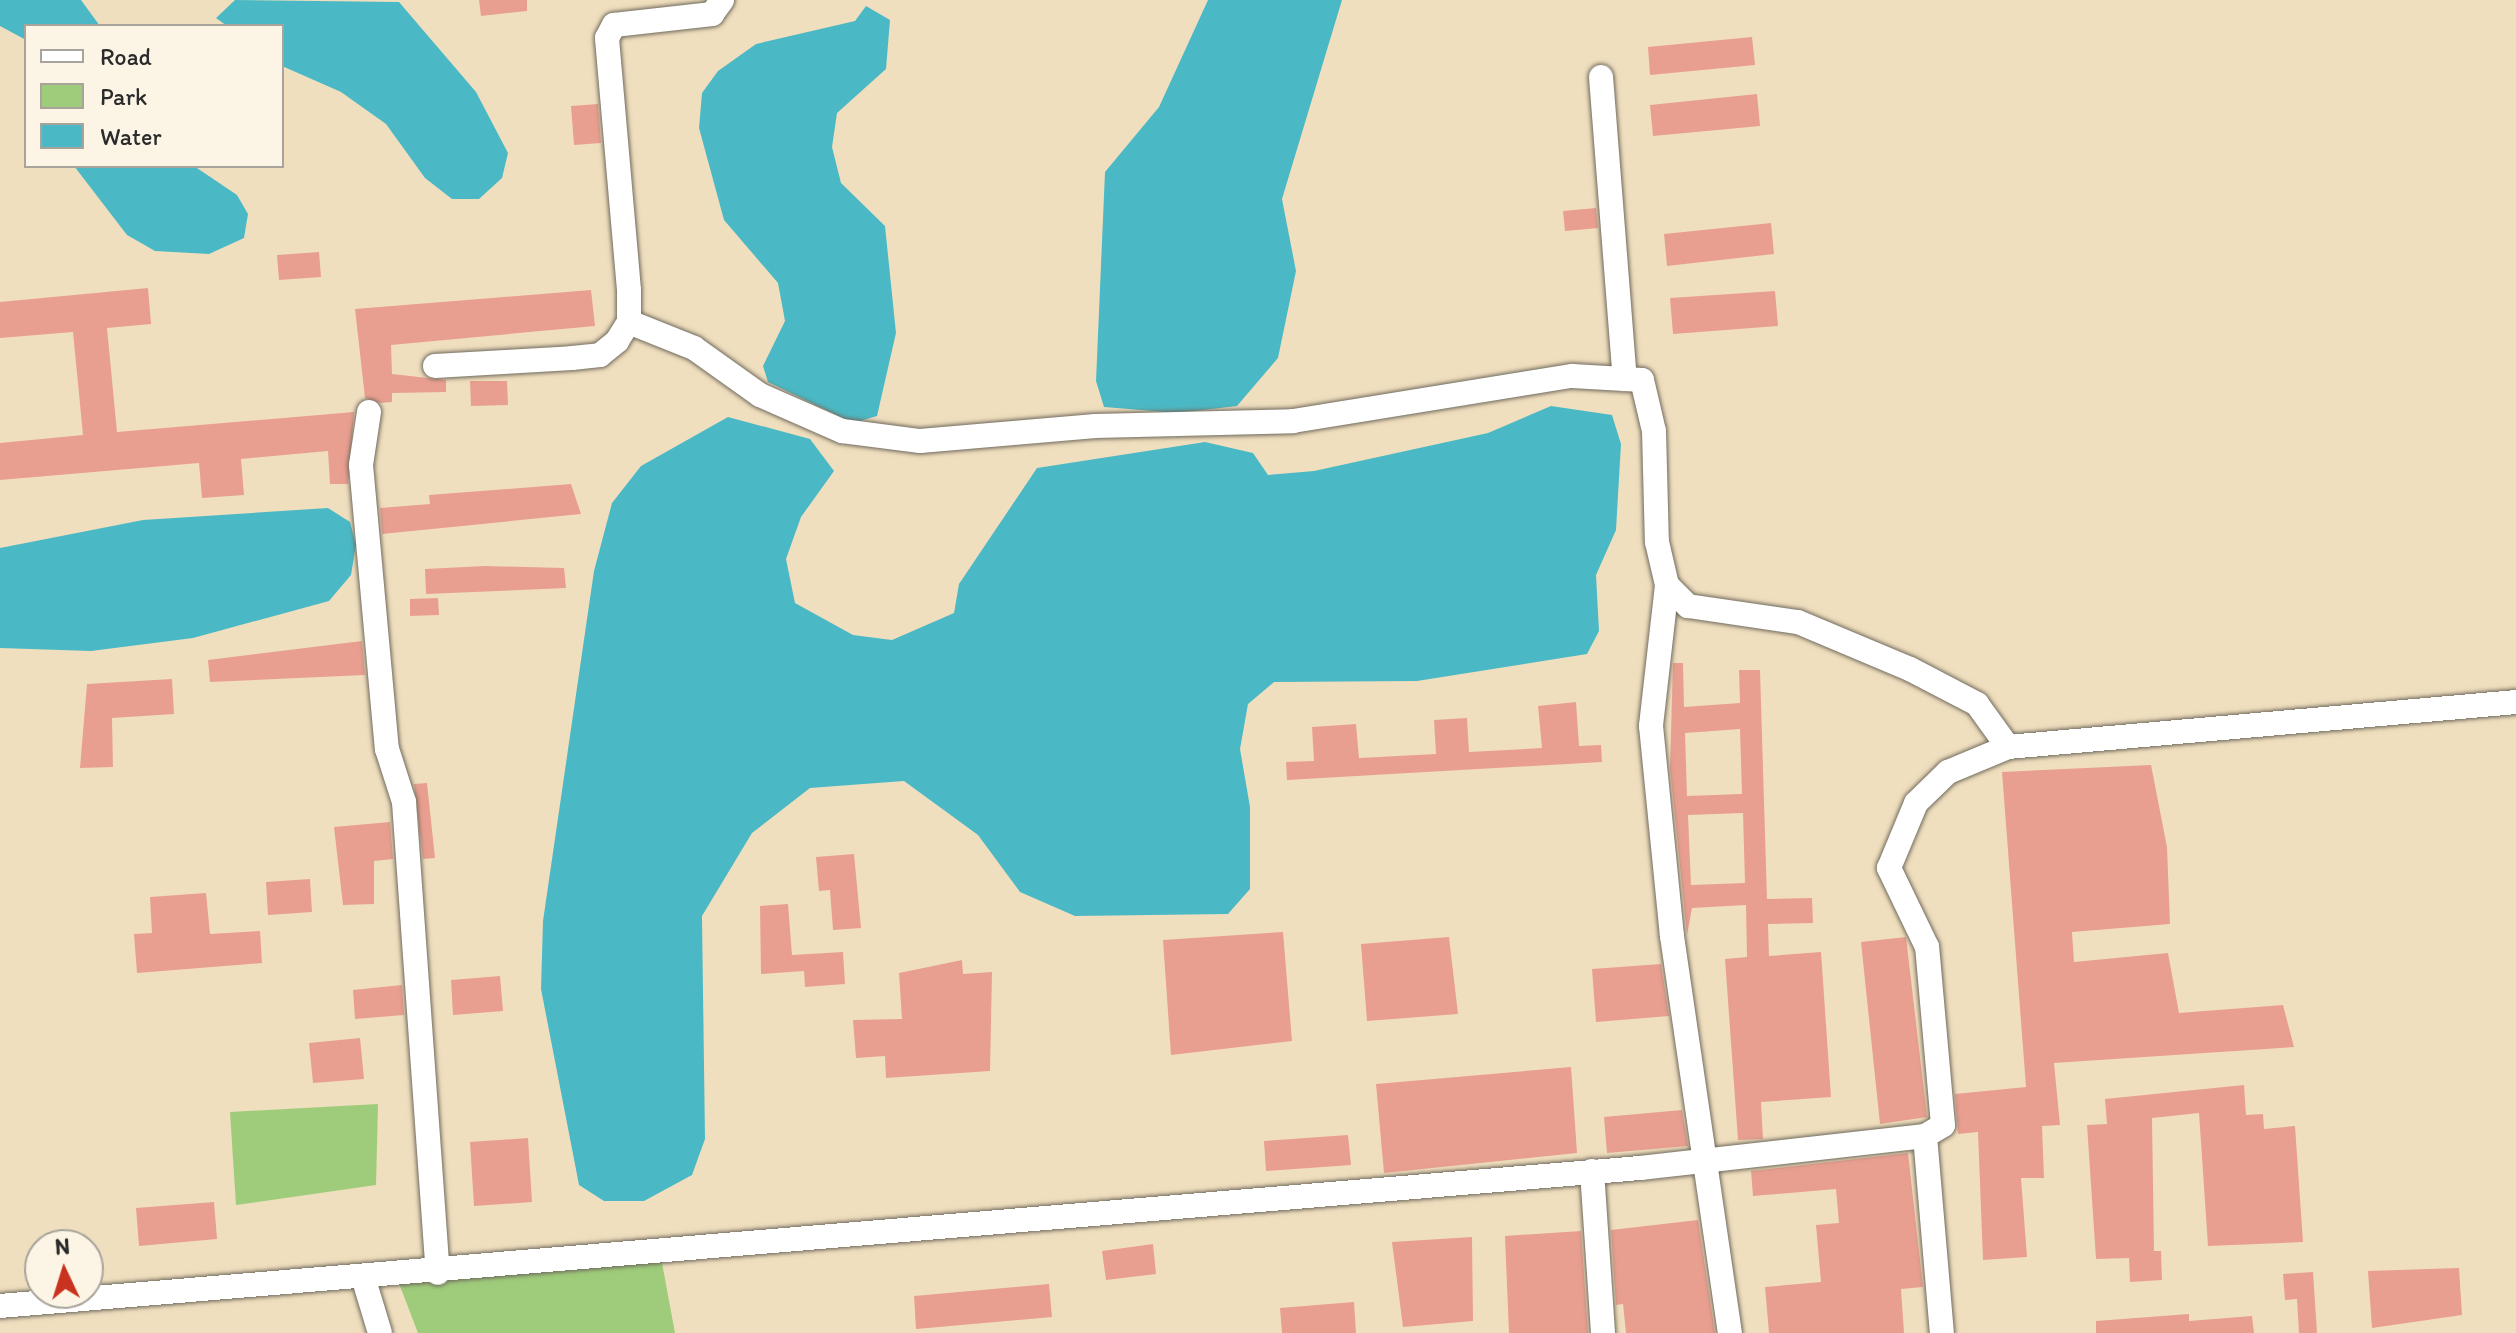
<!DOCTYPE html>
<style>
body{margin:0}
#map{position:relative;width:2516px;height:1333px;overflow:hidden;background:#f0dfbe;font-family:Itim,sans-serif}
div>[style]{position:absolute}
.green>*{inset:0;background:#9ecc7a}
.water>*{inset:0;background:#4bb9c5}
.building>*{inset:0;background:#e99f90}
.roads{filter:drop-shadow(0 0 2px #706a5e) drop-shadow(0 0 2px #706a5e)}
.minor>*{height:24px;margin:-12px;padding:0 12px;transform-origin:12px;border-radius:12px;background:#fff}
span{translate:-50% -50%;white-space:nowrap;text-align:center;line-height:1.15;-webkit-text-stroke:8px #fcf5e5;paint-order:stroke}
.legend{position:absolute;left:24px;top:24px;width:260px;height:144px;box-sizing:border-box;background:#fcf5e5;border:2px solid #a8a49b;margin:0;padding:10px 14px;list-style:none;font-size:24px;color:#2b2b2b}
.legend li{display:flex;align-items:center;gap:16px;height:40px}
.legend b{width:40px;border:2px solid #a8a49b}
.north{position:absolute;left:24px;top:1229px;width:80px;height:80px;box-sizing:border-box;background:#fcf5e5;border:2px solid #a8a49b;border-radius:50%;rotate:356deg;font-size:22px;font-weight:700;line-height:32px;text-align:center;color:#2b2b2b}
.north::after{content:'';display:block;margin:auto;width:28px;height:36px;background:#c8321e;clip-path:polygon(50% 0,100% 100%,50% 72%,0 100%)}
</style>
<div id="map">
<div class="green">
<i style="clip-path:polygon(378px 1104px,376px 1185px,236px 1205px,230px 1112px)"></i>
<i style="clip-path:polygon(660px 1252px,675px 1333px,418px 1333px,397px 1278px)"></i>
</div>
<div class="water">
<i style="clip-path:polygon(0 0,81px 0,100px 26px,26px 26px,26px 40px,0 26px)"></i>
<i style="clip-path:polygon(235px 0,399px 2px,476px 92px,508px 153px,502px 178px,479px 199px,452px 199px,425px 178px,386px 124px,341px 92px,282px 66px,282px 26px,227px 26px,216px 18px)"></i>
<i style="clip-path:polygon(1208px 0,1342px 0,1282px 199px,1296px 271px,1278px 358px,1237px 406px,1178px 413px,1104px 407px,1096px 381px,1105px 172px,1159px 107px)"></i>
<i style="clip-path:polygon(866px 6px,890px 20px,886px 69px,837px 113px,832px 147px,841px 183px,885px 226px,896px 333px,877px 416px,853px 423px,768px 382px,763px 366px,785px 321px,778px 283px,724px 220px,699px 128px,702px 93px,718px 71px,756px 44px,855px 21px)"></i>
<i style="clip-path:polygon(74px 166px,194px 166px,237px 195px,248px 214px,244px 238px,209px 254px,155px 251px,127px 235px)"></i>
<i style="clip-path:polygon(1551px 406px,1612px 415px,1621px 444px,1616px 530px,1596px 575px,1599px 631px,1587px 654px,1417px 681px,1274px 682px,1248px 704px,1240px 749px,1250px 807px,1250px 889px,1228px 914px,1075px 916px,1020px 892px,978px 835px,904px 781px,810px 788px,752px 833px,702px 916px,705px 1139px,692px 1175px,644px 1201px,604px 1201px,579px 1185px,541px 989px,543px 921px,594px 571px,612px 503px,641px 466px,728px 417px,810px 439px,834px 471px,801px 517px,786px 559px,795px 603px,853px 635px,892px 640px,954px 613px,959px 584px,1037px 468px,1205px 442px,1253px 453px,1268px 475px,1314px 471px,1488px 433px)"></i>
<i style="clip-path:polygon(328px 508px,350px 522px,356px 545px,351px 575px,329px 601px,193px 638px,91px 651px,0 648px,0 548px,143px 520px)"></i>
</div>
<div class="building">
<i style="clip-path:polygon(479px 0,527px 0,527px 11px,481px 16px)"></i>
<i style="clip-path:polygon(1752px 37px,1755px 65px,1650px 75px,1648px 47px)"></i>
<i style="clip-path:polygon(1757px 94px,1760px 126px,1653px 136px,1650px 105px)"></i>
<i style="clip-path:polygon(598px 104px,601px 143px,574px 145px,571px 106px)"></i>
<i style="clip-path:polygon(1596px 208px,1598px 228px,1565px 231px,1563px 211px)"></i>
<i style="clip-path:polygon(1771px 223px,1774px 254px,1667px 266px,1664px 234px)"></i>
<i style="clip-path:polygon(319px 252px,321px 277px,279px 280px,277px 255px)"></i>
<i style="clip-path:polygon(148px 288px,151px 324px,107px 328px,117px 432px,354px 412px,348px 484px,330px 484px,328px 451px,241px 459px,244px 495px,202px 498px,199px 463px,0 480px,0 443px,83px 435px,73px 332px,0 338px,0 302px)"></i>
<i style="clip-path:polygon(591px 290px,595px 326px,391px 345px,392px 374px,446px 380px,446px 392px,392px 393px,392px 402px,380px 403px,365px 398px,355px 309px)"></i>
<i style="clip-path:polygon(1775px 291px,1778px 326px,1673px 334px,1670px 298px)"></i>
<i style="clip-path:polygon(470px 381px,507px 381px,508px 405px,471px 406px)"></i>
<i style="clip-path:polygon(571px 484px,581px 514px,382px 534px,380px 508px,430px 504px,429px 495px)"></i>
<i style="clip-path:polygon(485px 566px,564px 568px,566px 588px,426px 594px,425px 569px)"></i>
<i style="clip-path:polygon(438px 598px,439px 615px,410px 616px,410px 599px)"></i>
<i style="clip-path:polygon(362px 641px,365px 675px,210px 682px,208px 660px)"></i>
<i style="clip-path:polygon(evenodd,1673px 663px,1683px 663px,1684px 707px,1740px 703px,1739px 670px,1760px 670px,1767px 899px,1812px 898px,1813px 923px,1768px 924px,1769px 956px,1821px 952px,1831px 1097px,1761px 1102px,1763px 1139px,1738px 1140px,1725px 959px,1747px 957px,1746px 905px,1692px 908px,1687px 935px,1670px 768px,1673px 663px,1740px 729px,1742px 794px,1687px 796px,1685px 733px,1740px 729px,1673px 663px,1743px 813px,1745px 883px,1691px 885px,1688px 815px,1743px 813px)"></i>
<i style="clip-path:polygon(172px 679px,174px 714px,112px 718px,113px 767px,80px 768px,87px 684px)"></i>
<i style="clip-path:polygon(1576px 702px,1579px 746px,1601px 745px,1602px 762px,1287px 780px,1286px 762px,1314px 761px,1312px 727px,1356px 724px,1359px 758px,1436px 754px,1434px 720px,1467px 718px,1469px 752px,1542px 748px,1538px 706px)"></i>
<i style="clip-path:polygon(2151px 765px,2167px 847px,2170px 924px,2072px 932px,2074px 962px,2168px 953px,2179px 1013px,2283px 1005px,2294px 1047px,2054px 1063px,2060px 1125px,2042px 1126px,2044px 1178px,2021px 1178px,2027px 1257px,1983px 1260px,1978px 1132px,1958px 1134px,1955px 1094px,2026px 1087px,2002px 772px)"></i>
<i style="clip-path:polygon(427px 783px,435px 858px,423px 859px,414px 784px)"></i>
<i style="clip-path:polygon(390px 822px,393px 859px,374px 861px,374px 904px,343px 905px,334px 827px)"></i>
<i style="clip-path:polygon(854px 854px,861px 928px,833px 930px,830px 890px,819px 891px,816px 857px)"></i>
<i style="clip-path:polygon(310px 879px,312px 912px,268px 915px,266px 882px)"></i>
<i style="clip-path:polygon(206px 893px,210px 934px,260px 931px,262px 963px,137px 973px,134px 934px,152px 933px,150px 897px)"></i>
<i style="clip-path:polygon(788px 904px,792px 955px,843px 952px,845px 984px,805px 987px,804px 971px,761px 974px,760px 906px)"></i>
<i style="clip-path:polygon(1283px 932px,1292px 1041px,1171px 1055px,1163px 940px)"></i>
<i style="clip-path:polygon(1449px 937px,1458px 1014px,1367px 1021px,1361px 944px)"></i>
<i style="clip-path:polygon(1906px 937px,1927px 1117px,1880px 1124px,1861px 942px)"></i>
<i style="clip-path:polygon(962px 960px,963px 974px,992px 972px,990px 1071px,886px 1078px,885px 1056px,856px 1058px,853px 1020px,902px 1019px,899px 973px)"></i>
<i style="clip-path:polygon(1661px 964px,1669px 1016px,1596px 1022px,1592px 969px)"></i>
<i style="clip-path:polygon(500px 976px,503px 1011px,453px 1015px,451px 980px)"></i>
<i style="clip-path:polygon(402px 985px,404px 1015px,355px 1019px,353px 990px)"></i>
<i style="clip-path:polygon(360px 1038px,364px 1079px,313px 1083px,309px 1043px)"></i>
<i style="clip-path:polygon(1571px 1067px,1577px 1153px,1384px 1173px,1376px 1084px)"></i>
<i style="clip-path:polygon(2244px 1085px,2246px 1115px,2263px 1114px,2264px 1129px,2295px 1126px,2303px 1242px,2208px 1246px,2199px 1113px,2152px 1118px,2154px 1251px,2161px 1251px,2162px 1280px,2130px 1282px,2129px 1258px,2096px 1259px,2087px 1125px,2107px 1124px,2105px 1099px)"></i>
<i style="clip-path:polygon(1682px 1110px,1688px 1146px,1607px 1153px,1604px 1117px)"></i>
<i style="clip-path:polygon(1348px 1135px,1351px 1165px,1266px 1171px,1264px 1141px)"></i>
<i style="clip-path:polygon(528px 1138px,532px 1202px,474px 1206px,470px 1142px)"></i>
<i style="clip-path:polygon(1908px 1153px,1923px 1287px,1901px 1289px,1904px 1333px,1769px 1333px,1765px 1287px,1821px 1282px,1816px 1225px,1839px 1223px,1836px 1189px,1753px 1196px,1751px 1171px)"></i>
<i style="clip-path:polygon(214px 1202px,217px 1239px,139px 1246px,136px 1208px)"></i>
<i style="clip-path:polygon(1698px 1220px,1715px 1333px,1626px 1333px,1623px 1304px,1616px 1305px,1611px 1230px)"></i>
<i style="clip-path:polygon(1581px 1231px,1588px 1333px,1509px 1333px,1505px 1236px)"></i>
<i style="clip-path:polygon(1472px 1237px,1473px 1321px,1403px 1327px,1392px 1242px)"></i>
<i style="clip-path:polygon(1153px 1244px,1156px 1274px,1106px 1280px,1102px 1251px)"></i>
<i style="clip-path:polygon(2459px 1268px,2462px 1315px,2372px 1328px,2368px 1271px)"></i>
<i style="clip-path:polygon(2313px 1272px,2317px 1333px,2299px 1333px,2297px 1299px,2285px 1300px,2283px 1274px)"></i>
<i style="clip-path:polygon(1049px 1284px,1052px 1317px,916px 1329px,914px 1296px)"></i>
<i style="clip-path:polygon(1354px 1302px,1356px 1333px,1282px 1333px,1280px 1308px)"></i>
<i style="clip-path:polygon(2189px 1314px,2189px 1321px,2252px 1316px,2254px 1333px,2096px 1333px,2096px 1321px)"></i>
</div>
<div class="roads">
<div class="minor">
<i style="left:1601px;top:77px;width:303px;rotate:85.5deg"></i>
<i style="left:629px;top:322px;width:70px;rotate:21.8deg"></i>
<i style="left:694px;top:348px;width:81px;rotate:35.5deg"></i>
<i style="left:760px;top:395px;width:90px;rotate:23.7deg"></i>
<i style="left:842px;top:431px;width:79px;rotate:7.3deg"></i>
<i style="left:920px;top:441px;width:176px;rotate:-4.9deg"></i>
<i style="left:1095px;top:426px;width:198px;rotate:-1.4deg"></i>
<i style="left:1293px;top:421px;width:283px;rotate:-9.2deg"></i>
<i style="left:1572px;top:376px;width:70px;rotate:3.3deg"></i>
<i style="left:1642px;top:380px;width:52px;rotate:76.8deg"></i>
<i style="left:1654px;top:431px;width:111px;rotate:88.5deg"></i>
<i style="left:1657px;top:542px;width:44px;rotate:76.9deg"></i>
<i style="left:1667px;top:585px;width:30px;rotate:45deg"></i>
<i style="left:1688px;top:606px;width:111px;rotate:8.3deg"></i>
<i style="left:1798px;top:622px;width:121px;rotate:22.8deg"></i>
<i style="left:1910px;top:669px;width:76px;rotate:27.6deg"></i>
<i style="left:1977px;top:704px;width:53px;rotate:54.2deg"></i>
<i style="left:435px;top:366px;width:137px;rotate:-3.3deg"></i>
<i style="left:572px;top:358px;width:28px;rotate:-6deg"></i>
<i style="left:600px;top:355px;width:22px;rotate:-39deg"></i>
<i style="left:617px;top:341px;width:22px;rotate:-58deg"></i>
<i style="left:629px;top:322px;width:32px;rotate:-90deg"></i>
<i style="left:629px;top:290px;width:253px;rotate:-95deg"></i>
<i style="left:607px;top:38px;width:15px;rotate:-62deg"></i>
<i style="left:614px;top:25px;width:99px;rotate:-6.4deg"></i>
<i style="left:712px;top:14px;width:17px;rotate:-54deg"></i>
<i style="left:369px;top:412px;width:54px;rotate:98.6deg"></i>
<i style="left:361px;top:465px;width:285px;rotate:84.8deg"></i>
<i style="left:387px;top:749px;width:56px;rotate:72.2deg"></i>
<i style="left:404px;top:802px;width:472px;rotate:85.9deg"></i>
<i style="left:1667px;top:585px;width:142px;rotate:96.5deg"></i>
<i style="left:1651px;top:726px;width:211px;rotate:84.3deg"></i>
<i style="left:1672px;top:936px;width:401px;rotate:81.7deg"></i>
<i style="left:1925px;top:1136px;width:198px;rotate:85.1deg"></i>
<i style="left:1592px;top:1171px;width:162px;rotate:86.1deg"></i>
<i style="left:364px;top:1280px;width:55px;rotate:73.2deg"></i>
<i style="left:0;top:1306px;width:1646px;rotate:-4.81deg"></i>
<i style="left:1640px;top:1168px;width:287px;rotate:-6.4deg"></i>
<i style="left:1925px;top:1136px;width:21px;rotate:-31deg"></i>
<i style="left:1943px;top:1125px;width:179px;rotate:-95.1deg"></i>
<i style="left:1927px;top:947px;width:88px;rotate:-115.7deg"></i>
<i style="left:1889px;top:868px;width:70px;rotate:-67.4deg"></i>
<i style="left:1916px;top:803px;width:45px;rotate:-44.1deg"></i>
<i style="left:1948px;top:772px;width:65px;rotate:-22.6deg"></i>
<i style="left:2008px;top:747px;width:510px;rotate:-5.06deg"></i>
</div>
</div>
<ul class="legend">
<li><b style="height:10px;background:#fff"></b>Road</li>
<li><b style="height:22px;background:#9ecc7a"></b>Park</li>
<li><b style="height:22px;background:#4bb9c5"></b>Water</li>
</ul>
<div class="north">N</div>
</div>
